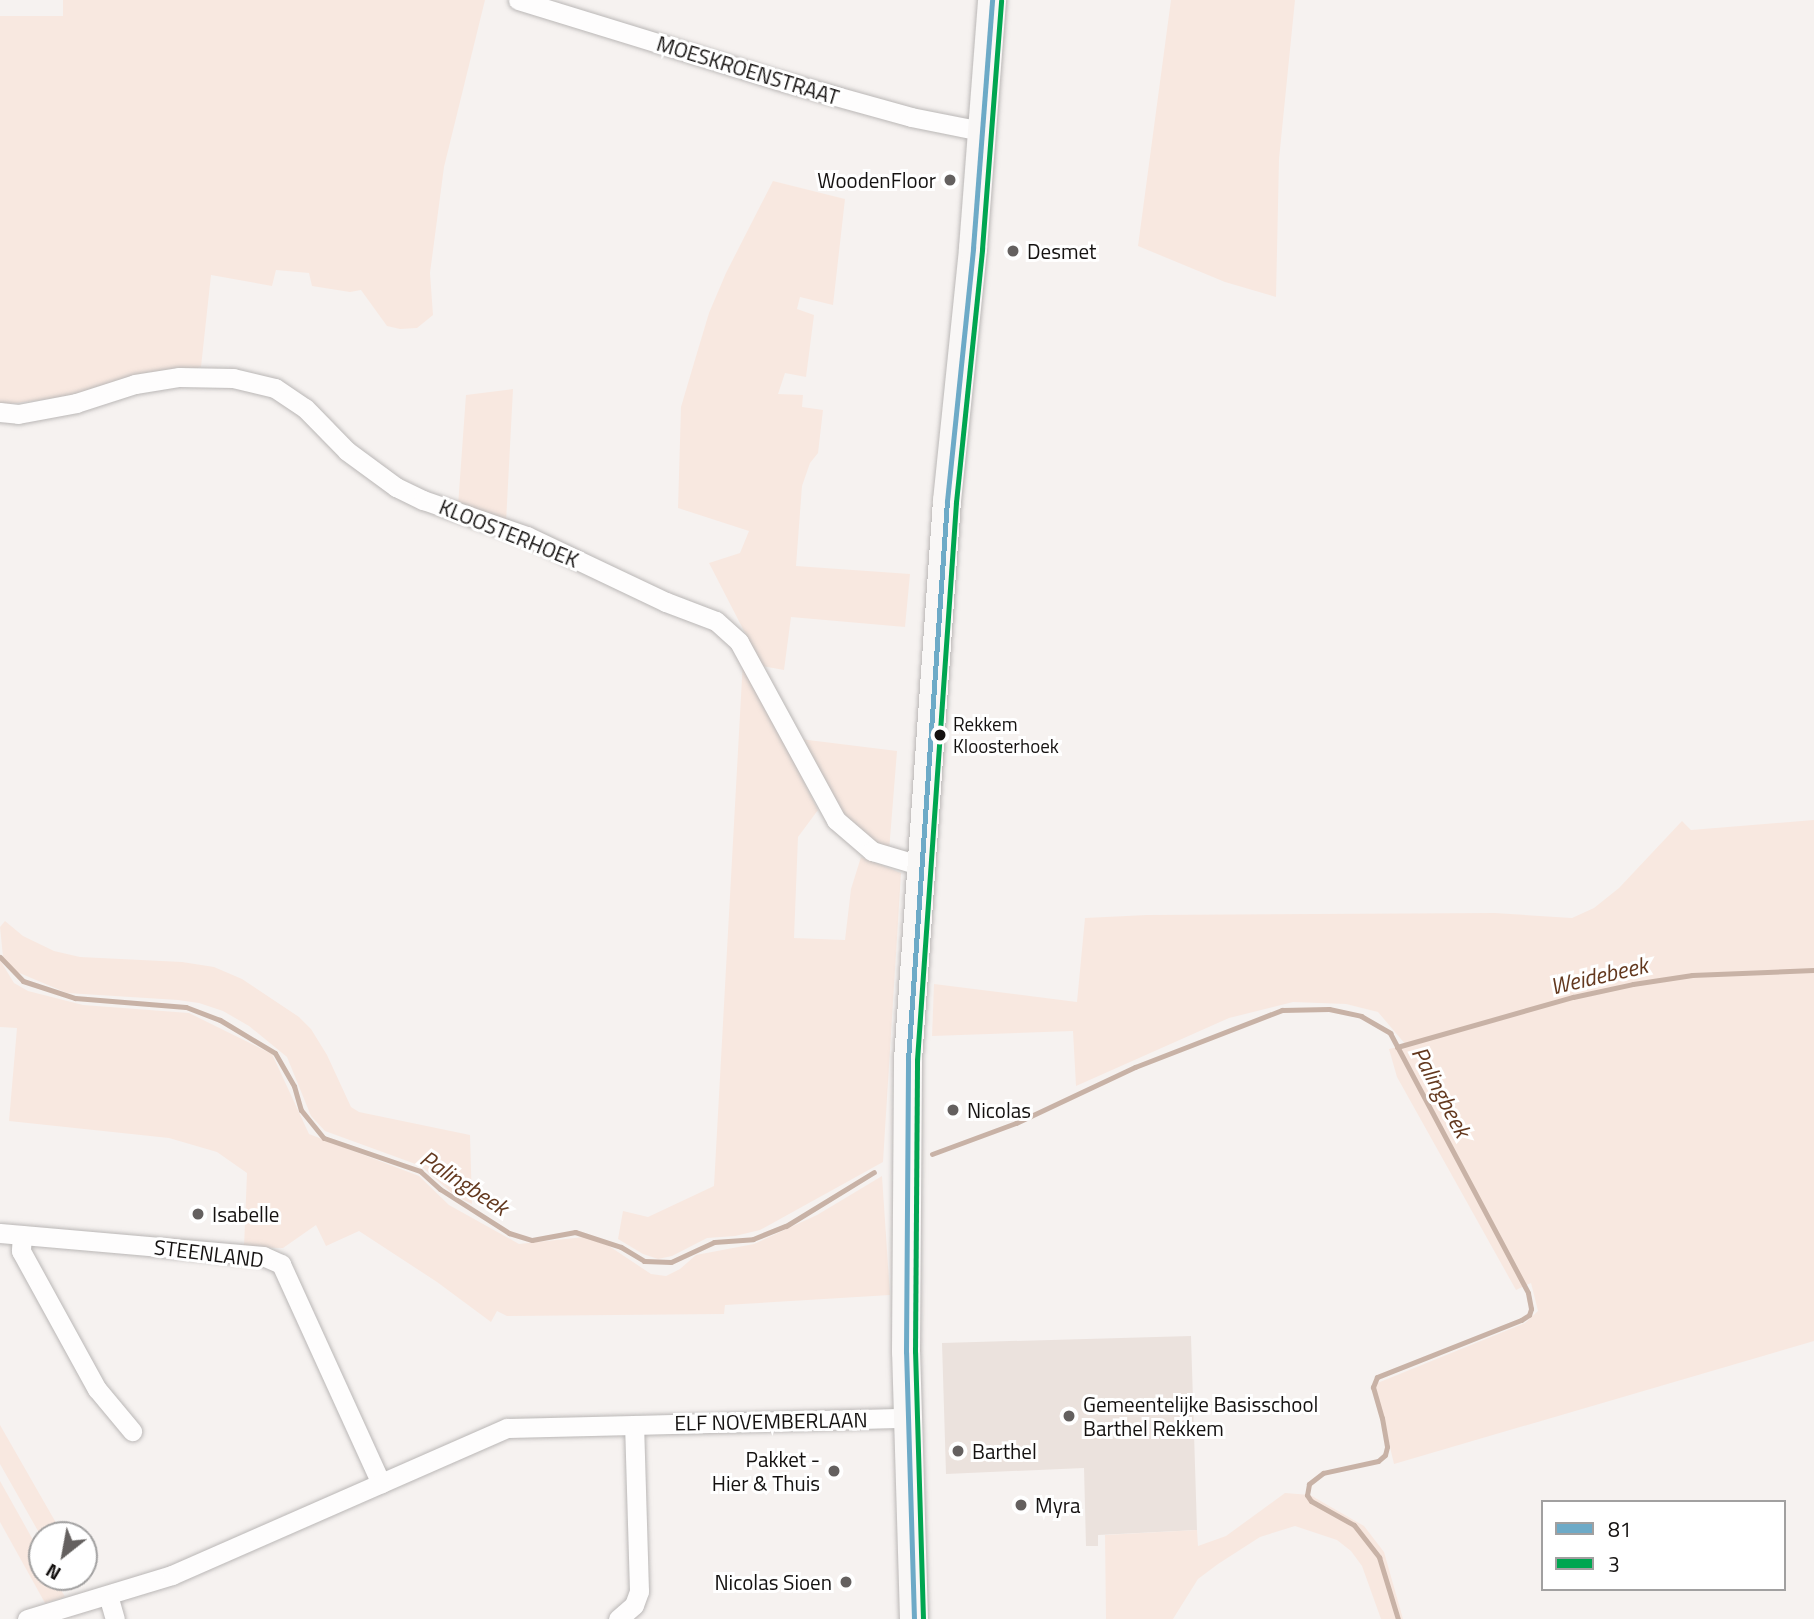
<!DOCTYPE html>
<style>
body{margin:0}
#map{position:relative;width:1814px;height:1619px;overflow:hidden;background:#f6f2f0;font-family:"Titillium Web",sans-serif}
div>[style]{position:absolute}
.built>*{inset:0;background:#ebe2dd}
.green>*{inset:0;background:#f8e8e0}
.stream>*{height:5px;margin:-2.5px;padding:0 2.5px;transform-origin:2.5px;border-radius:2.5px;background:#c8b2a6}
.roads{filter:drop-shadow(0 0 2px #bab7b6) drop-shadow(0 0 2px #bab7b6)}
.minor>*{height:19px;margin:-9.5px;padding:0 9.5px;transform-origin:9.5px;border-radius:9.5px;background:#fefdfd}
.secondary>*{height:28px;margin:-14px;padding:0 14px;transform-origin:14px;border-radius:14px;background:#f9f7f6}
.bus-1>*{height:5px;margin:-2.5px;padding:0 2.5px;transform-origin:2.5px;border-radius:2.5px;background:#6daac7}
.bus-2>*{height:5px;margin:-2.5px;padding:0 2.5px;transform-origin:2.5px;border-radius:2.5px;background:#00a651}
.dots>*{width:19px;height:19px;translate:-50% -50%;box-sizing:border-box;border:4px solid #fff;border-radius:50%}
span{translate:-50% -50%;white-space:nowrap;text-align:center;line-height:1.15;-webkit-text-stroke:6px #fff;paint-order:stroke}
.bus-label{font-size:19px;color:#151211}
.left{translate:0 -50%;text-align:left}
.street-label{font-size:21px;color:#151211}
.poi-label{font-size:21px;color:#151211}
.right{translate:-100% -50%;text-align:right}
.water-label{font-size:23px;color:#63381e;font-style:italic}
.legend{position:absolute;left:1541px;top:1500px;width:245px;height:91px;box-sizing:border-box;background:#fff;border:2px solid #a1a0a0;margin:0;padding:9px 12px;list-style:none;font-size:21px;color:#151211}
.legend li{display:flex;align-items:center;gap:14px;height:35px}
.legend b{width:35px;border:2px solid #a1a0a0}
.north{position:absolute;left:28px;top:1521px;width:70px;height:70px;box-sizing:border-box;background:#fff;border:2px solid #a1a0a0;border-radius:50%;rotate:211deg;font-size:19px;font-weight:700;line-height:28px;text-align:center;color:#151211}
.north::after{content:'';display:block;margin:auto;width:24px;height:32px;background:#64605f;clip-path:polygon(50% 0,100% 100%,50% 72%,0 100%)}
</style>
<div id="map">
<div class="built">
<i style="clip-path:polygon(1191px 1336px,1197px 1530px,1098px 1535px,1098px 1546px,1086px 1546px,1084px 1468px,946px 1474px,942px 1343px)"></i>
</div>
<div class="green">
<i style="clip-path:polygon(63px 0,485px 0,444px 167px,430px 273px,433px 315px,417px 328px,400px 329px,387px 326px,361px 290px,350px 292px,312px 286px,309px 273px,276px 270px,272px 286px,211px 275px,201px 367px,73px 396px,0 405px,0 16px,63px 16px)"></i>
<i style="clip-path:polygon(1171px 0,1295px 0,1279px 159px,1276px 297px,1225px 282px,1138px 246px)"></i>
<i style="clip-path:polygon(773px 181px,845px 199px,833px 305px,800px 297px,797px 309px,814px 315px,806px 377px,785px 373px,778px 394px,803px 395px,802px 407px,823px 410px,818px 453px,810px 463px,802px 486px,796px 566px,910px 574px,905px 627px,791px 617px,784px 670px,762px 666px,709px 563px,740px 553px,749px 531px,678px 508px,681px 407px,694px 363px,709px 313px,726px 273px)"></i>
<i style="clip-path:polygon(513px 389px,506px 522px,458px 506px,466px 395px)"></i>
<i style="clip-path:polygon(743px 660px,818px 810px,798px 837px,794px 938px,845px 940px,851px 889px,861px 857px,901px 873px,883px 1162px,760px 1230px,735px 1236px,707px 1238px,672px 1256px,658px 1259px,643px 1254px,618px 1239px,623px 1211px,648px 1217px,714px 1186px)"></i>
<i style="clip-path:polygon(800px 739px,897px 751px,889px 851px,853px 828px,834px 803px)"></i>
<i style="clip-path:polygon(1814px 820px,1814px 1341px,1394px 1464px,1375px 1384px,1525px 1323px,1538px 1311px,1531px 1283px,1516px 1290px,1397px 1077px,1389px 1049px,1406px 1045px,1378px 1012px,1346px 1004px,1293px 1002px,1229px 1018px,1076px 1086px,1073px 1031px,932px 1036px,934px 984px,1077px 1002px,1085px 918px,1147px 915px,1495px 913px,1572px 918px,1594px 908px,1619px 888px,1682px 821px,1691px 830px)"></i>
<i style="clip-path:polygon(5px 921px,23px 936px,54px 951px,80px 957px,182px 962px,214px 967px,242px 979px,299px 1017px,311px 1029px,327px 1055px,351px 1107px,359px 1112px,470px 1135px,472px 1204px,454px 1195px,421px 1166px,325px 1131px,311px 1116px,287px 1057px,249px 1026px,223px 1011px,199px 1003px,178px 1000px,67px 993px,17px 972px,3px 957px,0 927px)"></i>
<i style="clip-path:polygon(0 960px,14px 983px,28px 991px,83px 1005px,189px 1013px,272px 1054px,309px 1134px,419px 1176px,449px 1205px,519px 1244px,584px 1237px,609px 1246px,651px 1274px,666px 1276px,680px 1269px,696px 1255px,754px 1244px,817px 1215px,882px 1176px,890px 1295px,725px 1305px,724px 1314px,507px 1316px,497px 1311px,491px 1322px,437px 1282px,359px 1231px,326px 1246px,316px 1225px,283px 1248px,244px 1247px,247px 1173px,217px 1152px,169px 1138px,9px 1121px,17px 1028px,0 1027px)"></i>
<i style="clip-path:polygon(0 1425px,63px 1535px,42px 1535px,42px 1538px,0 1464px)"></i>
<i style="clip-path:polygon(0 1481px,42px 1556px,42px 1577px,54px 1577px,65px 1597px,45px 1603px,0 1522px)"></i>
<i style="clip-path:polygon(1285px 1493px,1310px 1495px,1364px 1526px,1384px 1552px,1403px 1619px,1381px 1619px,1362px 1566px,1351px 1551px,1337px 1540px,1295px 1526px,1260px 1537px,1218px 1564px,1198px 1579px,1173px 1619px,1106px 1619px,1105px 1535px,1197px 1530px,1198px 1546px,1226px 1536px)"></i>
</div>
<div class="stream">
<i style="left:0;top:957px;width:33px;rotate:46deg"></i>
<i style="left:23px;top:981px;width:55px;rotate:18.1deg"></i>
<i style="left:75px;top:998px;width:111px;rotate:4.6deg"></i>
<i style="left:186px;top:1007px;width:36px;rotate:21deg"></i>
<i style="left:220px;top:1020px;width:64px;rotate:31deg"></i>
<i style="left:275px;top:1053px;width:38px;rotate:60deg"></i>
<i style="left:294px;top:1086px;width:25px;rotate:74deg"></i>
<i style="left:301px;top:1110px;width:36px;rotate:51deg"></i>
<i style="left:324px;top:1138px;width:102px;rotate:19deg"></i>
<i style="left:420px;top:1171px;width:27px;rotate:42deg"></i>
<i style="left:440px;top:1189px;width:82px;rotate:32.5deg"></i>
<i style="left:509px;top:1233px;width:24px;rotate:17deg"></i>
<i style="left:532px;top:1240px;width:44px;rotate:-10.5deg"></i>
<i style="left:575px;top:1232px;width:48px;rotate:18.1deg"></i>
<i style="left:621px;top:1247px;width:27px;rotate:31deg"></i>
<i style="left:644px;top:1261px;width:27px;rotate:2deg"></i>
<i style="left:671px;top:1262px;width:47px;rotate:-24.9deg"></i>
<i style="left:714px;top:1242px;width:39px;rotate:-4deg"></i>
<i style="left:753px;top:1239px;width:35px;rotate:-22deg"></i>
<i style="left:786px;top:1226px;width:103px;rotate:-31.5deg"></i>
<i style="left:1397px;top:1047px;width:183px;rotate:-15.9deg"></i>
<i style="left:1573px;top:997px;width:61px;rotate:-12.2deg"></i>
<i style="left:1633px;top:984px;width:60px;rotate:-8.7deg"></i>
<i style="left:1692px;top:975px;width:122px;rotate:-2.3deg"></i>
<i style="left:932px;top:1154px;width:90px;rotate:-20.3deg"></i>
<i style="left:1016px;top:1123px;width:132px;rotate:-25.2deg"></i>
<i style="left:1135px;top:1067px;width:158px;rotate:-21.2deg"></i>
<i style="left:1282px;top:1010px;width:47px;rotate:-1.2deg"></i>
<i style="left:1329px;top:1009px;width:33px;rotate:12deg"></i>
<i style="left:1361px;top:1016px;width:34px;rotate:30deg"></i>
<i style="left:1390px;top:1033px;width:294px;rotate:62deg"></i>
<i style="left:1528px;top:1293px;width:16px;rotate:79deg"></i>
<i style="left:1531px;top:1309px;width:6px;rotate:108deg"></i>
<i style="left:1529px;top:1315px;width:9px;rotate:148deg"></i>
<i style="left:1521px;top:1320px;width:155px;rotate:158.4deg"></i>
<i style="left:1377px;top:1377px;width:11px;rotate:112deg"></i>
<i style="left:1373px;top:1387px;width:32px;rotate:74deg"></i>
<i style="left:1382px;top:1418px;width:29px;rotate:80deg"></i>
<i style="left:1387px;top:1447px;width:8px;rotate:104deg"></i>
<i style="left:1385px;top:1455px;width:9px;rotate:139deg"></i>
<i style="left:1378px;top:1461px;width:56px;rotate:167.7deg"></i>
<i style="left:1323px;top:1473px;width:18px;rotate:142deg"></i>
<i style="left:1309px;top:1484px;width:11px;rotate:100deg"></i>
<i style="left:1307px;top:1495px;width:7px;rotate:56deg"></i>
<i style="left:1311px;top:1501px;width:49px;rotate:29.2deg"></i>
<i style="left:1354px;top:1525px;width:41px;rotate:52deg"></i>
<i style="left:1379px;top:1557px;width:65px;rotate:73deg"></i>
</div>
<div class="roads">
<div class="minor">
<i style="left:518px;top:0;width:272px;rotate:17.1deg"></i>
<i style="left:778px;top:80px;width:138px;rotate:15.5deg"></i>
<i style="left:911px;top:117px;width:71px;rotate:11.3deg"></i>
<i style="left:0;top:412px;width:18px;rotate:6deg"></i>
<i style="left:18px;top:414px;width:59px;rotate:-10.7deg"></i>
<i style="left:76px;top:403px;width:62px;rotate:-17.9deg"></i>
<i style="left:135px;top:384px;width:45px;rotate:-9deg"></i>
<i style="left:179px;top:377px;width:54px;rotate:1.1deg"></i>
<i style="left:233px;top:378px;width:43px;rotate:13.4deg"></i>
<i style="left:275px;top:388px;width:36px;rotate:34deg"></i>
<i style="left:305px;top:408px;width:60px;rotate:45.7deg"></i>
<i style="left:347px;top:451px;width:61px;rotate:36.3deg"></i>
<i style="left:396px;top:487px;width:30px;rotate:26deg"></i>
<i style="left:423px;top:500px;width:110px;rotate:19.1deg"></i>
<i style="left:527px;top:536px;width:154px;rotate:25.4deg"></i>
<i style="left:666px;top:602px;width:53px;rotate:20.8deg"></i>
<i style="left:716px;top:621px;width:31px;rotate:42deg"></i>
<i style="left:739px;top:642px;width:203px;rotate:61.4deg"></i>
<i style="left:836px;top:820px;width:48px;rotate:40.7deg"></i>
<i style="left:872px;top:851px;width:52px;rotate:16.7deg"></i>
<i style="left:0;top:1233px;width:264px;rotate:5deg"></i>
<i style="left:263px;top:1256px;width:20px;rotate:24deg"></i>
<i style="left:281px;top:1264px;width:241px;rotate:65.5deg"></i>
<i style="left:22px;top:1235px;width:16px;rotate:94deg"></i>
<i style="left:21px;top:1251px;width:158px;rotate:61.2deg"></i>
<i style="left:97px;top:1389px;width:55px;rotate:50.2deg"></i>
<i style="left:108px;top:1595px;width:25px;rotate:74deg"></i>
<i style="left:27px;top:1619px;width:152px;rotate:-16.9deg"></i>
<i style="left:172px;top:1575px;width:366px;rotate:-23.7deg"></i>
<i style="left:507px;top:1428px;width:127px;rotate:-1.4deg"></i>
<i style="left:618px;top:1619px;width:21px;rotate:-41deg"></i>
<i style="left:634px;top:1605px;width:15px;rotate:-70deg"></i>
<i style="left:639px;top:1591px;width:166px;rotate:-91.7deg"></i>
<i style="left:634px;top:1425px;width:273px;rotate:-1.5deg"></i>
</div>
<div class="secondary">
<i style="left:914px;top:1619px;width:267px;rotate:-91.7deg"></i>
<i style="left:906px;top:1352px;width:292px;rotate:-89.6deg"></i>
<i style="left:908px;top:1060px;width:560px;rotate:-86.01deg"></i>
<i style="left:947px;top:501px;width:254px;rotate:-84.1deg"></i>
<i style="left:973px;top:248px;width:249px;rotate:-85.6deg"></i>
</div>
</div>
<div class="bus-1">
<i style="left:914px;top:1619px;width:267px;rotate:-91.7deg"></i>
<i style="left:906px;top:1352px;width:292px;rotate:-89.6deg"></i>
<i style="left:908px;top:1060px;width:560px;rotate:-86.01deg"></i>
<i style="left:947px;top:501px;width:254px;rotate:-84.1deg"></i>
<i style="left:973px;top:248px;width:249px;rotate:-85.6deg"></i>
</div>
<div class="bus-2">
<i style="left:923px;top:1619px;width:267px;rotate:-91.7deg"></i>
<i style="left:915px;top:1352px;width:292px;rotate:-89.6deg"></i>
<i style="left:917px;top:1060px;width:559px;rotate:-86deg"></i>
<i style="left:956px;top:502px;width:254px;rotate:-84.1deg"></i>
<i style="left:982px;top:249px;width:249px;rotate:-85.6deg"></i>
</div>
<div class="dots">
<i style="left:950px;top:180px;background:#64605f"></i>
<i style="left:1013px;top:251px;background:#64605f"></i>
<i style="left:940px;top:735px;background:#151211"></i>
<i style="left:953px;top:1110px;background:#64605f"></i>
<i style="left:198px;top:1214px;background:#64605f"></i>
<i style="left:1069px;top:1416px;background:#64605f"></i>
<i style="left:958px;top:1451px;background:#64605f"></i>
<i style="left:834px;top:1471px;background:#64605f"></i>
<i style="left:1021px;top:1505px;background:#64605f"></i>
<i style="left:846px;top:1582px;background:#64605f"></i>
</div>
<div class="bus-label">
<span class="left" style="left:953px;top:735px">Rekkem<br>Kloosterhoek</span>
</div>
<div class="street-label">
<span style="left:748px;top:70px;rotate:17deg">MOESKROENSTRAAT</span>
<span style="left:509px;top:533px;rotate:22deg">KLOOSTERHOEK</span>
<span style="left:209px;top:1253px;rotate:7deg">STEENLAND</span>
<span style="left:771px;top:1421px;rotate:-1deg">ELF NOVEMBERLAAN</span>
</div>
<div class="poi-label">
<span class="right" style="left:936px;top:180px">WoodenFloor</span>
<span class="left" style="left:1027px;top:251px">Desmet</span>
<span class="left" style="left:967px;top:1110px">Nicolas</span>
<span class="left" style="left:212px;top:1214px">Isabelle</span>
<span class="left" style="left:1083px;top:1416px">Gemeentelijke Basisschool<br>Barthel Rekkem</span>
<span class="left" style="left:972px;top:1451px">Barthel</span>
<span class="right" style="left:820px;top:1471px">Pakket -<br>Hier &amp; Thuis</span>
<span class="left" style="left:1035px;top:1505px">Myra</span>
<span class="right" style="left:832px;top:1582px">Nicolas Sioen</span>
</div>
<div class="water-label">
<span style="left:1599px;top:976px;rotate:-13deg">Weidebeek</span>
<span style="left:1441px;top:1092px;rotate:62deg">Palingbeek</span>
<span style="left:464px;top:1183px;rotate:33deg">Palingbeek</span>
</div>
<ul class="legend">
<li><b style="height:9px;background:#6daac7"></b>81</li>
<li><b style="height:9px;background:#00a651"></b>3</li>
</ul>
<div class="north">N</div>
</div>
